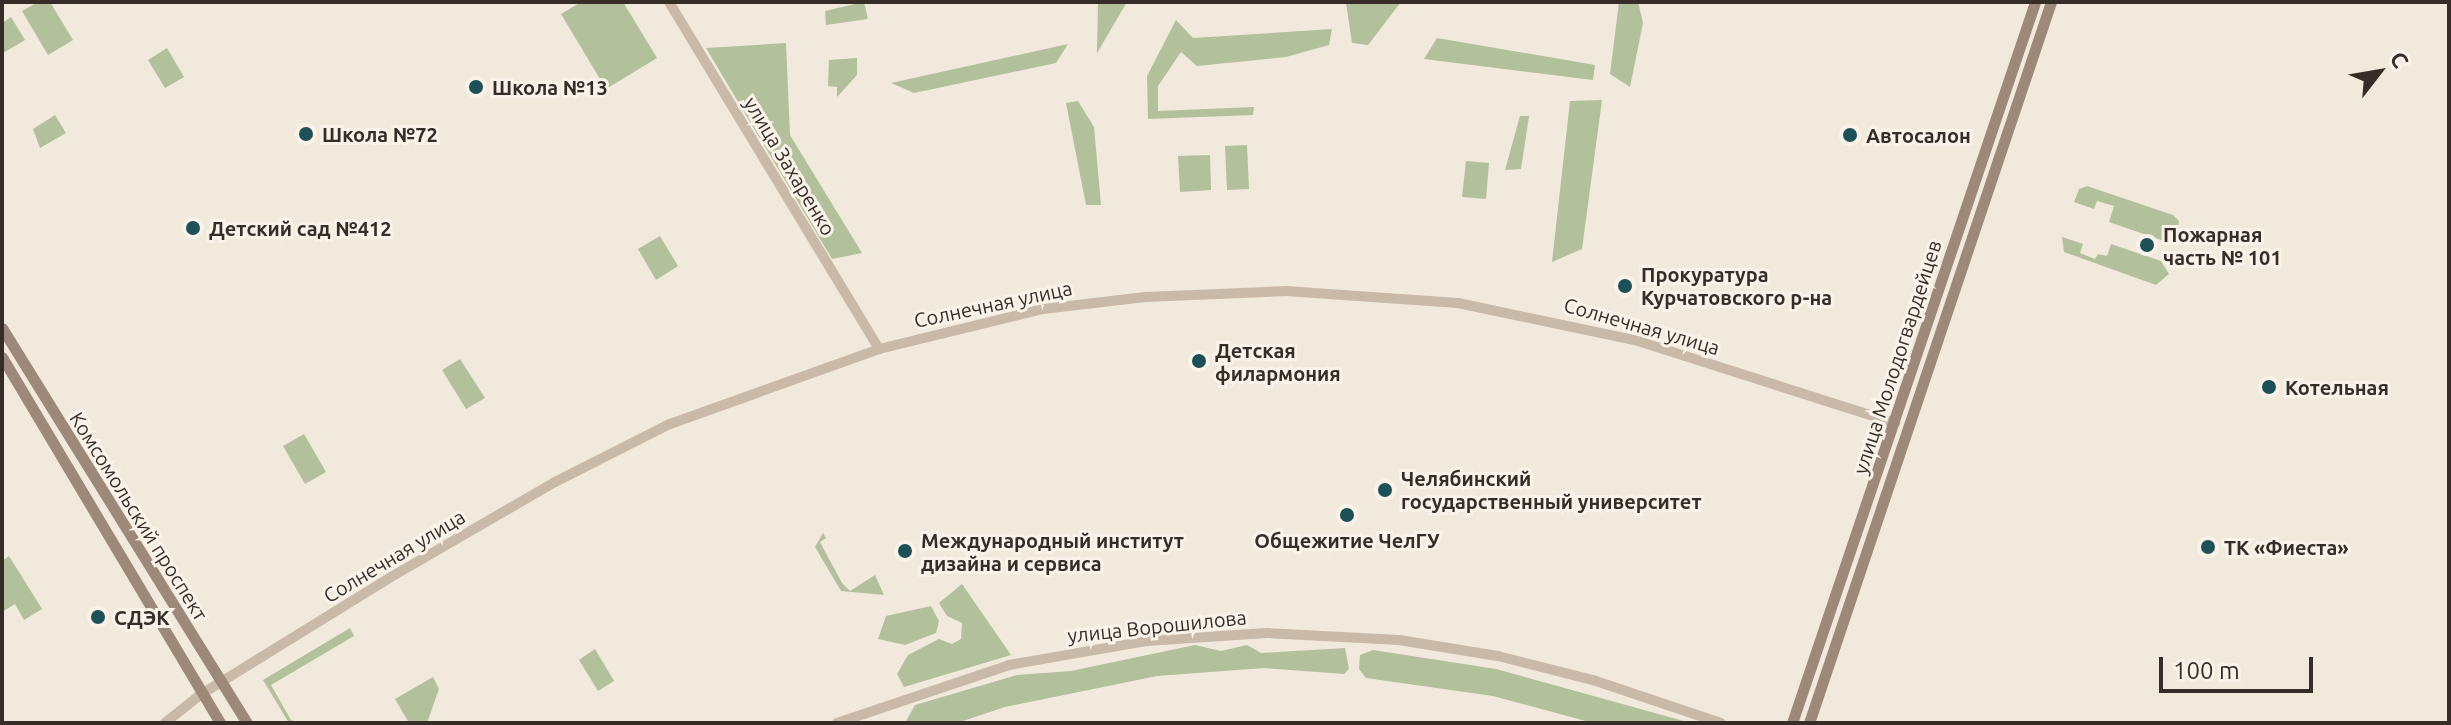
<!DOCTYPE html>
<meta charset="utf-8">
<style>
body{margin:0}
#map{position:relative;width:2451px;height:725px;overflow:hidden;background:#f1e9dc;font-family:Ubuntu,sans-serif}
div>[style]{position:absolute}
.green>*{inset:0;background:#b2c09c}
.tertiary>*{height:10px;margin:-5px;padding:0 5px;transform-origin:5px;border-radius:5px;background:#c9b9a8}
.secondary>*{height:11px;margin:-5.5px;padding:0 5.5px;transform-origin:5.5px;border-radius:5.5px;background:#9d8979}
.dots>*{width:22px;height:22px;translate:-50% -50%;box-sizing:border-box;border:4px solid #f9f2e8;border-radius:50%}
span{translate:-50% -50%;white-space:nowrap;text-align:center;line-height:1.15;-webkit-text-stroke:6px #f9f2e8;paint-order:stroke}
.poi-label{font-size:20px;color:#362d28;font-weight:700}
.left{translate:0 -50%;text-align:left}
.street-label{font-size:20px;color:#362d28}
.frame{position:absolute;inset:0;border:4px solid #362d28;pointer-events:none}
.north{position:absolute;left:2339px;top:32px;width:80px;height:80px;-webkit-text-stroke:6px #f9f2e8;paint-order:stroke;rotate:59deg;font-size:22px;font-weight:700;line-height:32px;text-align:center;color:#362d28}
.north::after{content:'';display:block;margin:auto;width:28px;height:36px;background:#362d28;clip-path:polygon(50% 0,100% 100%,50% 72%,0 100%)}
.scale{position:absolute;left:2159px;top:657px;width:154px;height:36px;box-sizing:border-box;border:4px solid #362d28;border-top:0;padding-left:10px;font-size:24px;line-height:28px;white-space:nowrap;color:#362d28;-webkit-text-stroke:6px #f9f2e8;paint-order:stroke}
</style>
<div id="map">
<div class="green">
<i style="clip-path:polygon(38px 2px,50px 2px,73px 40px,48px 55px,22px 11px)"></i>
<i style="clip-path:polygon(581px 2px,623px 2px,657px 58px,606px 89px,561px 14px)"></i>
<i style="clip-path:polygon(864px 2px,868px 19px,826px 25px,825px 11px)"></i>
<i style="clip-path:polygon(1098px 2px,1127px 2px,1097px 53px)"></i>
<i style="clip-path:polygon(1401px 2px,1368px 45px,1352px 43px,1346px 3px)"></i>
<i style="clip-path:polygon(1619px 2px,1638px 2px,1643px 23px,1630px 87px,1610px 74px)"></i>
<i style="clip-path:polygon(11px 17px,25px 40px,3px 53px,2px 23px)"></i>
<i style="clip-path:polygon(1176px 20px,1193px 38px,1332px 29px,1329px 45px,1286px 57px,1197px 66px,1181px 52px,1158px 86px,1158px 111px,1254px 107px,1253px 115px,1148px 119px,1147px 76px)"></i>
<i style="clip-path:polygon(1437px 38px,1595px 65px,1593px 80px,1424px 59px)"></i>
<i style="clip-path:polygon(786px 43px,790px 135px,862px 253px,832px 259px,706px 48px)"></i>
<i style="clip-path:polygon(1068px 44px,1056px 63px,914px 93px,891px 83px)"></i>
<i style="clip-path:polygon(167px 48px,184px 77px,165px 88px,148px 60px)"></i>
<i style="clip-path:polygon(857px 58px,857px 75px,837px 97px,837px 87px,828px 86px,829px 60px)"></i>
<i style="clip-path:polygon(1602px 100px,1582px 249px,1552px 262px,1570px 101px)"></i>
<i style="clip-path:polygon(1078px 101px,1094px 127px,1101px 205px,1086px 205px,1066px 103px)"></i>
<i style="clip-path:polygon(55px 115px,66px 133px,40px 148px,33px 129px)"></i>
<i style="clip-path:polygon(1520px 116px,1529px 116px,1521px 169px,1505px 170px)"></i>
<i style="clip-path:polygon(1247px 145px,1249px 189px,1227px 190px,1225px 146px)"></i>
<i style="clip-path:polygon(1210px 155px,1211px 190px,1180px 192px,1178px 156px)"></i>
<i style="clip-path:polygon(1466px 161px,1489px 163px,1486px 199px,1462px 197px)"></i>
<i style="clip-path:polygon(2087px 186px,2173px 215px,2179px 221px,2177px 235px,2167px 242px,2109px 222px,2114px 206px,2097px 201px,2094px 209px,2074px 202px,2079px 189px)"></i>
<i style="clip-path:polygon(660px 236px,678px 266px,656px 280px,638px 249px)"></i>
<i style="clip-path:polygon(2062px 237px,2083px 244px,2080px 253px,2095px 259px,2098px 254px,2107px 256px,2111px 244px,2161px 261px,2169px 274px,2156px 285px,2064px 252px)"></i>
<i style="clip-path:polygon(460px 359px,485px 398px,466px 409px,442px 370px)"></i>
<i style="clip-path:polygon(304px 434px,326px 472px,305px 484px,283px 446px)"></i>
<i style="clip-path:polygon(823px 533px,826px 538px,820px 542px,842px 583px,850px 591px,875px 575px,884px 595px,841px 591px,815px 547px)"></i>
<i style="clip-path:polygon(9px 556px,42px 609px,24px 620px,15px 604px,2px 612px,2px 561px)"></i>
<i style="clip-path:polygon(962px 584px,1011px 655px,904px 687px,897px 674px,908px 655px,939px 639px,952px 644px,961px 639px,962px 623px,947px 616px,939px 603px)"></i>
<i style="clip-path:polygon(931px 606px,939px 621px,936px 633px,905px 645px,878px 639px,886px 616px)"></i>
<i style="clip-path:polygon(350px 628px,354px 636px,271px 685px,291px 720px,300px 723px,289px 723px,263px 680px)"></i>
<i style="clip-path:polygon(1195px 645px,1221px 651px,1247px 645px,1261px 653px,1345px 648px,1349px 669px,1344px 674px,1264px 668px,1157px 676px,1005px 707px,957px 723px,905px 723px,915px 705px,1017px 675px,1071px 671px)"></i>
<i style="clip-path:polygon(595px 649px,614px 681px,598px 691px,579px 660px)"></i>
<i style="clip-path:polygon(1373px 650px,1496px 669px,1691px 723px,1593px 723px,1493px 696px,1366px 678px,1359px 669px,1360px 655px)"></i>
<i style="clip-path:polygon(433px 677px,439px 689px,427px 723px,409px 723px,395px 699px)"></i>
</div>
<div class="tertiary">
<i style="left:669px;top:2px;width:406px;rotate:58.8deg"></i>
<i style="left:165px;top:723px;width:45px;rotate:-38.7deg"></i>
<i style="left:200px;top:695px;width:225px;rotate:-31.7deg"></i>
<i style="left:391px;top:577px;width:190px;rotate:-30.1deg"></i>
<i style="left:555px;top:482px;width:129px;rotate:-26.8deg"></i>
<i style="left:670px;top:424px;width:222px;rotate:-19.7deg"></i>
<i style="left:879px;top:349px;width:169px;rotate:-13.7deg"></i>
<i style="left:1043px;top:309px;width:103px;rotate:-6.7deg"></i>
<i style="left:1145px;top:297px;width:141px;rotate:-2.4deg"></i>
<i style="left:1286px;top:291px;width:172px;rotate:4deg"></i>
<i style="left:1458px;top:303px;width:184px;rotate:11.9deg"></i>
<i style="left:1638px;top:341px;width:270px;rotate:17.7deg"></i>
<i style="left:837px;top:723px;width:182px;rotate:-18.6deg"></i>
<i style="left:1009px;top:665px;width:139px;rotate:-9.9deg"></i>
<i style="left:1146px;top:641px;width:121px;rotate:-3.8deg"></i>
<i style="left:1267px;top:633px;width:132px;rotate:3deg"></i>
<i style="left:1399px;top:640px;width:100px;rotate:9.2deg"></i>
<i style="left:1498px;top:656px;width:98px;rotate:14.2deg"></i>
<i style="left:1593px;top:680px;width:135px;rotate:18.6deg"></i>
</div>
<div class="secondary">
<i style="left:2px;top:328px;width:465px;rotate:58.2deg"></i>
<i style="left:2px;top:357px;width:426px;rotate:59.2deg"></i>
<i style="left:1792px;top:723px;width:761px;rotate:-71.37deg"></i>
<i style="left:1809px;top:723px;width:761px;rotate:-71.45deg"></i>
</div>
<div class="dots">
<i style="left:476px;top:87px;background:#1e5057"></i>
<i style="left:306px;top:134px;background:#1e5057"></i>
<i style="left:1850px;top:135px;background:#1e5057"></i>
<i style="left:193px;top:228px;background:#1e5057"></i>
<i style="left:2147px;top:245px;background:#1e5057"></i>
<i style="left:1625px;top:286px;background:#1e5057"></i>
<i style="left:1199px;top:361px;background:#1e5057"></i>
<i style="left:2269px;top:387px;background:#1e5057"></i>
<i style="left:1385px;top:490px;background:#1e5057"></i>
<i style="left:1347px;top:515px;background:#1e5057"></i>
<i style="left:2208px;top:547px;background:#1e5057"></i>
<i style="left:905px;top:551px;background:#1e5057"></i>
<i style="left:98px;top:617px;background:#1e5057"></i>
</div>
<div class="poi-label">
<span class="left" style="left:492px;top:87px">Школа №13</span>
<span class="left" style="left:322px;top:134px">Школа №72</span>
<span class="left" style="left:1866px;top:135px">Автосалон</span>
<span class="left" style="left:209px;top:228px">Детский сад №412</span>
<span class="left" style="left:2163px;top:246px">Пожарная<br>часть № 101</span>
<span class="left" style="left:1641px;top:286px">Прокуратура<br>Курчатовского р-на</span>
<span class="left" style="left:1215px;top:362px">Детская<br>филармония</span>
<span class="left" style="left:2285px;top:387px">Котельная</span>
<span class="left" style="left:1401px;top:490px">Челябинский<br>государственный университет</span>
<span class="left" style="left:921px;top:552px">Международный институт<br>дизайна и сервиса</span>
<span style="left:1347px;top:540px">Общежитие ЧелГУ</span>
<span class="left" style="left:2224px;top:547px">ТК «Фиеста»</span>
<span class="left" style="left:114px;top:617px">СДЭК</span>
</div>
<div class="street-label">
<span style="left:790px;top:166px;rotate:59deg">улица Захаренко</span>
<span style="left:993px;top:304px;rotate:-12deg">Солнечная улица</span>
<span style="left:1642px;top:326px;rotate:16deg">Солнечная улица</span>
<span style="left:1897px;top:357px;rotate:-72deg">улица Молодогвардейцев</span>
<span style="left:139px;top:516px;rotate:58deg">Комсомольский проспект</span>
<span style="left:394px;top:556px;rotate:-31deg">Солнечная улица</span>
<span style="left:1157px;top:626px;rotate:-6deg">улица Ворошилова</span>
</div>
<div class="frame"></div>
<div class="north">С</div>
<div class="scale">100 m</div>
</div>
